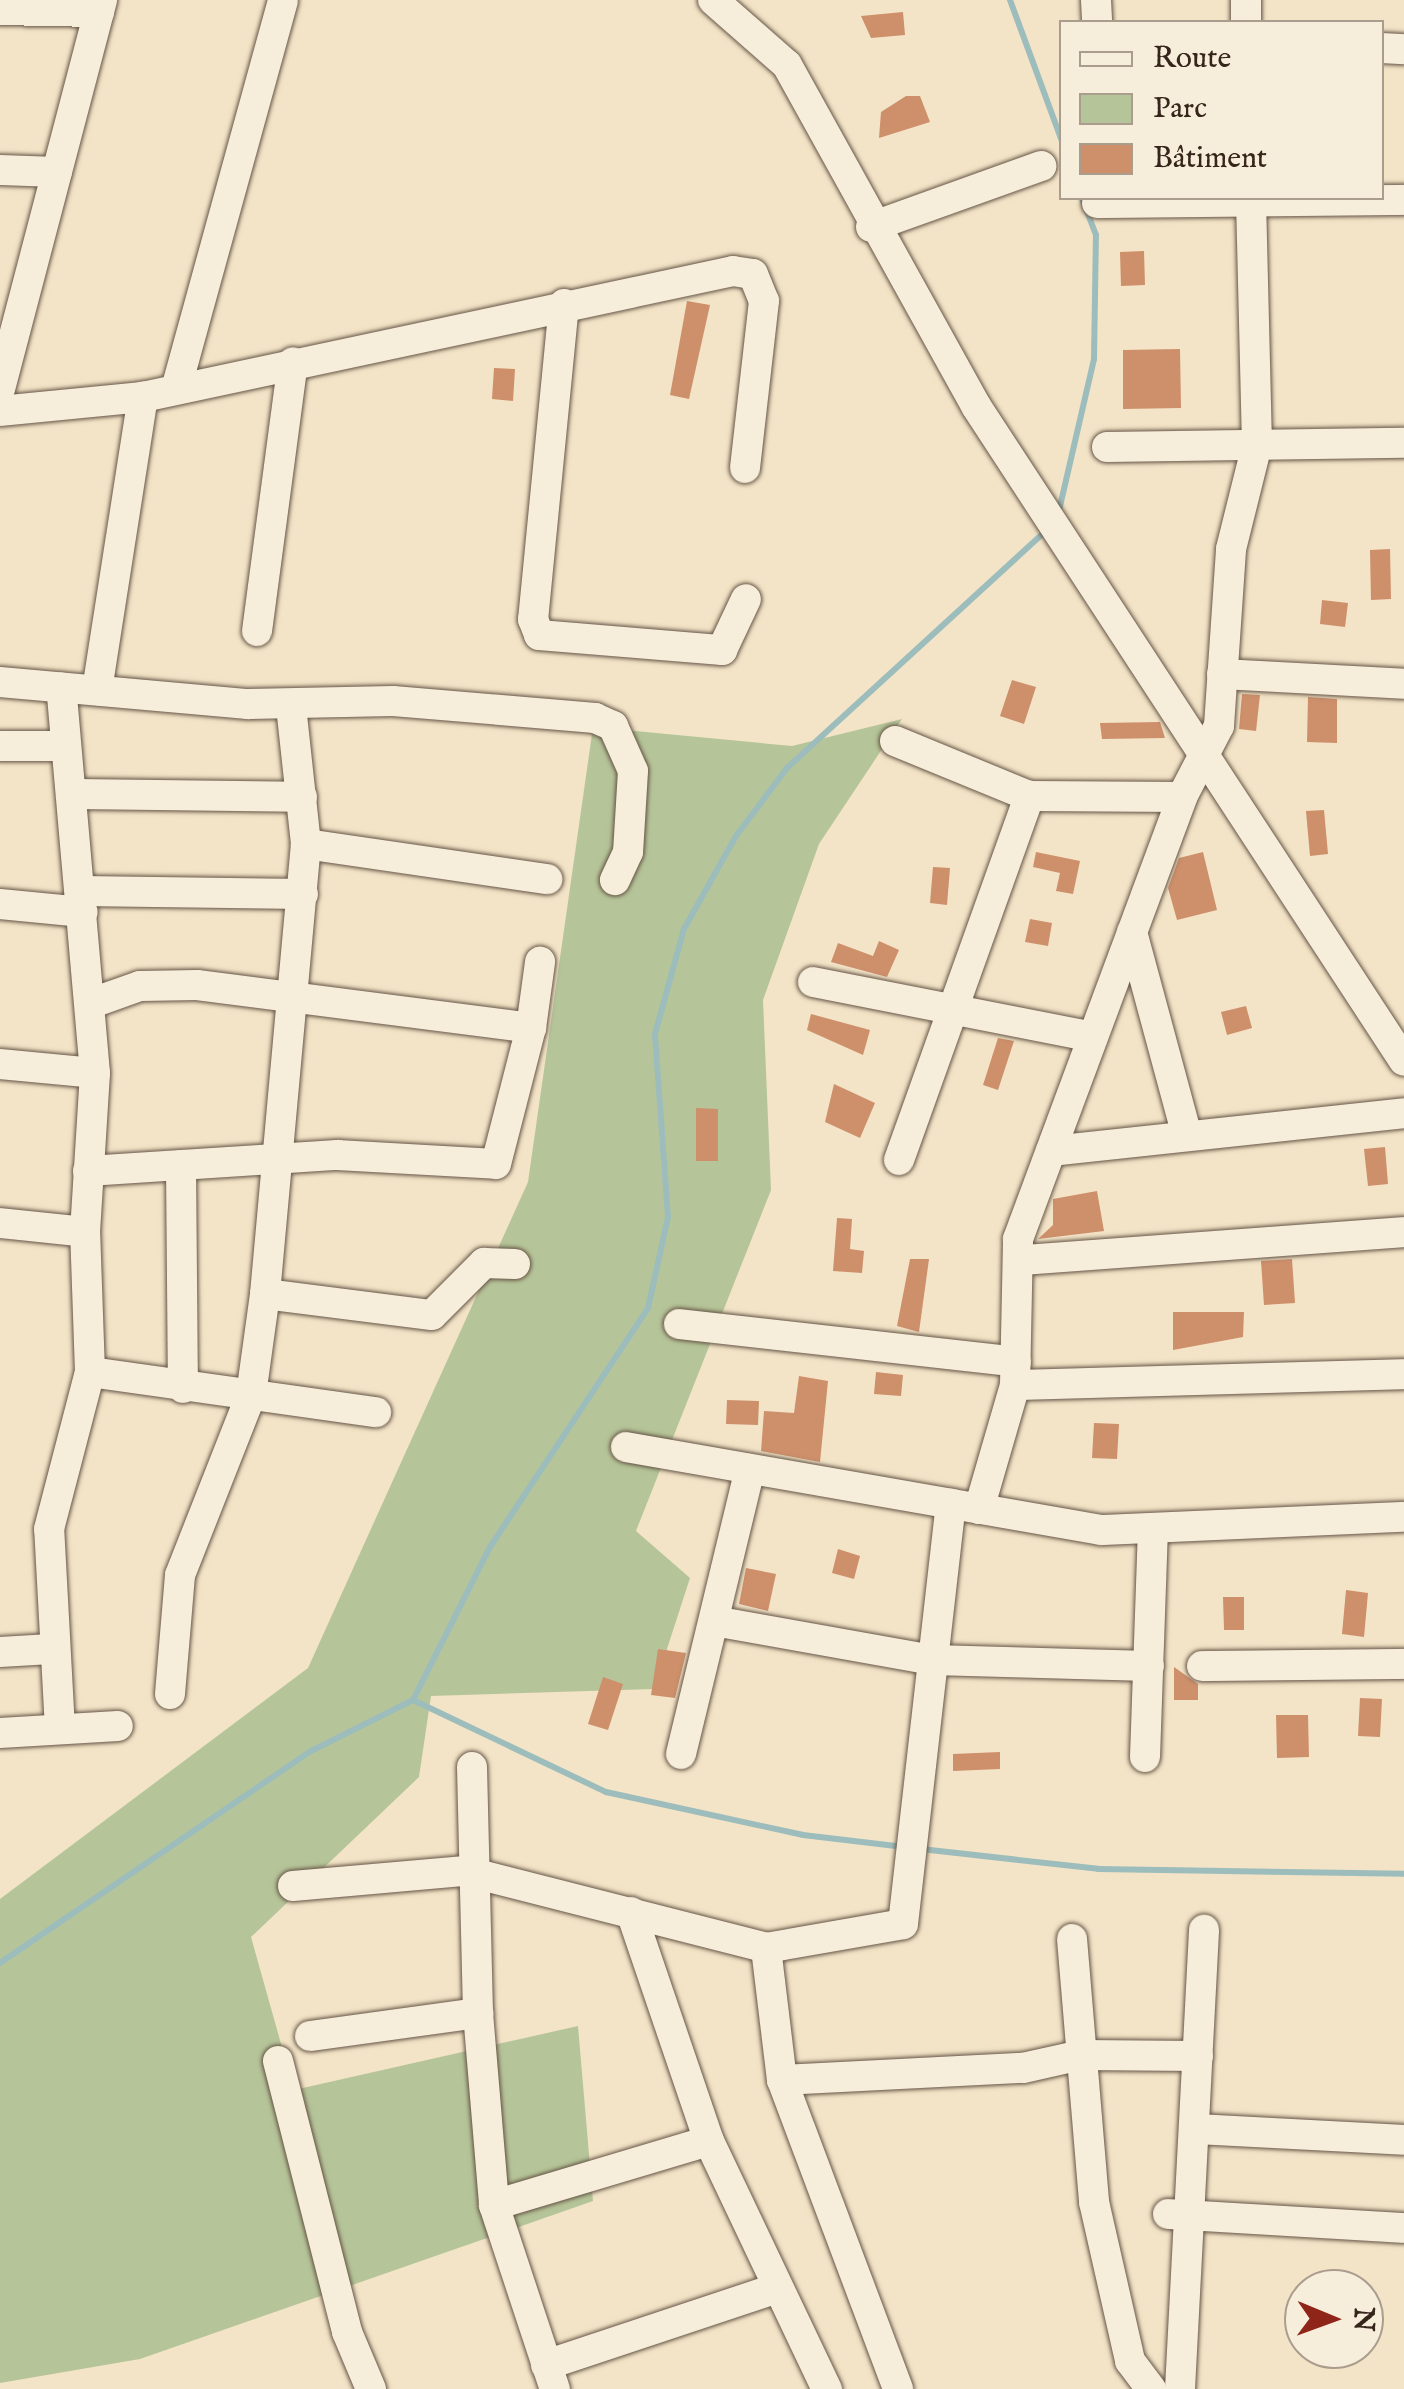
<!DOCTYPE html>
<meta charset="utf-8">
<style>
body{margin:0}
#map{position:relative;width:1404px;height:2389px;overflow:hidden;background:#f3e4c7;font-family:"IM FELL English",serif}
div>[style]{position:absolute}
.green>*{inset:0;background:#b6c599}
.stream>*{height:6px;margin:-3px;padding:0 3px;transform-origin:3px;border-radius:3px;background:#9dbdbc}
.building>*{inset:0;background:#ce8f6b}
.roads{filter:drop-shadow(0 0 2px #655546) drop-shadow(0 0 2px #655546)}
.minor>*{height:30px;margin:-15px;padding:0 15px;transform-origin:15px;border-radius:15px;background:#f7eddb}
span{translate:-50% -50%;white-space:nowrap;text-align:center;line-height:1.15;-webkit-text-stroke:8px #f7eddb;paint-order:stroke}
.legend{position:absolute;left:1059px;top:20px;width:325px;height:180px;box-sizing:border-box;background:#f7eddb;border:2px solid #aa9d8e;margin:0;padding:12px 18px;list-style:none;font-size:30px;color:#36251b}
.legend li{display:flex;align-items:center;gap:20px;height:50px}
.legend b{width:50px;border:2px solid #aa9d8e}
.north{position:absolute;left:1284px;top:2269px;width:100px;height:100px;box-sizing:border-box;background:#f7eddb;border:2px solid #aa9d8e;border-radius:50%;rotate:91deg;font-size:28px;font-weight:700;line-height:40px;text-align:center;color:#36251b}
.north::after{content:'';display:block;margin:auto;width:35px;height:45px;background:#8f2418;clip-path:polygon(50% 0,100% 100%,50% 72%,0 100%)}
</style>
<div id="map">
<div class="green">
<i style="clip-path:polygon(902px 719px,819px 844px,763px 1000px,771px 1190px,636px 1531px,690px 1578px,654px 1689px,431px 1696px,419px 1777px,251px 1937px,294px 2090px,578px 2026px,593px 2201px,140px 2359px,0 2383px,0 1899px,308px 1668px,528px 1182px,593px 727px,792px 746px)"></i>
</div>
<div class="stream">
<i style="left:1010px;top:0;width:150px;rotate:69.8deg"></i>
<i style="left:1058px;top:515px;width:160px;rotate:-77deg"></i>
<i style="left:1094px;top:359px;width:124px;rotate:-89.1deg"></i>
<i style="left:1096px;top:235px;width:40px;rotate:-111deg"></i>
<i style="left:413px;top:1700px;width:214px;rotate:25.5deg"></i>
<i style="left:606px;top:1792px;width:202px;rotate:12.3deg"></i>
<i style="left:803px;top:1835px;width:102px;rotate:6.8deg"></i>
<i style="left:921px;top:1849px;width:178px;rotate:6.4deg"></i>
<i style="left:1098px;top:1869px;width:306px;rotate:0.9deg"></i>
<i style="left:0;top:1963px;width:376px;rotate:-34.3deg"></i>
<i style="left:311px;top:1751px;width:114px;rotate:-26.6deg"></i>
<i style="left:413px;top:1700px;width:171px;rotate:-63.3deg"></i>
<i style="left:490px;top:1547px;width:287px;rotate:-56.5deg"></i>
<i style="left:648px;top:1308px;width:93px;rotate:-77.6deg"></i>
<i style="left:668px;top:1217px;width:183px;rotate:-94.1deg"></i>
<i style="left:655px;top:1034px;width:109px;rotate:-74.6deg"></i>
<i style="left:684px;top:929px;width:107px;rotate:-60.8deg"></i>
<i style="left:736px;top:836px;width:85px;rotate:-53.1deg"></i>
<i style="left:787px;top:768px;width:354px;rotate:-42.5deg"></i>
</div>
<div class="building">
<i style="clip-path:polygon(903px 12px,905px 35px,871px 38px,861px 16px)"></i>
<i style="clip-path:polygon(906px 96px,920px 96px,930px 122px,879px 138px,881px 112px)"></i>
<i style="clip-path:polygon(1144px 251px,1145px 285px,1121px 286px,1120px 252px)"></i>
<i style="clip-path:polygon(687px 301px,710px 305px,689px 399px,670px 395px)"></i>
<i style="clip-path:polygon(1180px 349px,1181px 408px,1123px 409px,1123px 350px)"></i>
<i style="clip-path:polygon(494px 368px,515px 369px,513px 401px,492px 399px)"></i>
<i style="clip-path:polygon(1390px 549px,1391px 599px,1371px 600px,1370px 550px)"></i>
<i style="clip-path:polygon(1322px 600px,1348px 603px,1345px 627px,1320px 624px)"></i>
<i style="clip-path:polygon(1012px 680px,1036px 687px,1024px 724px,1000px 716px)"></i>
<i style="clip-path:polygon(1242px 694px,1260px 695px,1256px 731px,1239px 729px)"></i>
<i style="clip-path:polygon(1308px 697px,1337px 699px,1337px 743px,1307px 742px)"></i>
<i style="clip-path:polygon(1160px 722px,1165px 738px,1102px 739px,1100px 723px)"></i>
<i style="clip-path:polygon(1324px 810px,1328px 854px,1310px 856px,1306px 811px)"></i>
<i style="clip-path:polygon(1036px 852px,1080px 861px,1073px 894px,1056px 891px,1060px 873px,1033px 867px)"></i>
<i style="clip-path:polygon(1203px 852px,1217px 910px,1177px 920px,1168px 888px,1179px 858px)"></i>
<i style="clip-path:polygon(933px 867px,950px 868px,947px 905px,930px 903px)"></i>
<i style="clip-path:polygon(1030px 919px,1052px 923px,1048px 946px,1025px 942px)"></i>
<i style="clip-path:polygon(879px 941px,899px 950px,887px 977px,831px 962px,838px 943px,873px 956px)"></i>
<i style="clip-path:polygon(1246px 1006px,1252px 1028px,1227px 1035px,1221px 1012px)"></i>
<i style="clip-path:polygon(811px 1014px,870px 1030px,863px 1055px,807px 1030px)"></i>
<i style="clip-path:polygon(998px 1038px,1014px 1041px,998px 1090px,983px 1085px)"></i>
<i style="clip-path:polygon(834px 1084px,875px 1103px,860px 1138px,825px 1122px)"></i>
<i style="clip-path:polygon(696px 1108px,718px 1109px,718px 1161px,696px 1161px)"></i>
<i style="clip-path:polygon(1385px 1147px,1388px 1184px,1368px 1186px,1364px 1149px)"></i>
<i style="clip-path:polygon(1097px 1191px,1104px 1231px,1038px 1239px,1053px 1225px,1053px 1199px)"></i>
<i style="clip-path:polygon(837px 1218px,852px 1219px,850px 1249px,864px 1251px,862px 1273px,833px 1271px)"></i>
<i style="clip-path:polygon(910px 1259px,929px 1259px,919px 1332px,897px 1326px)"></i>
<i style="clip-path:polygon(1292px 1259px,1295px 1303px,1264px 1305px,1261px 1261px)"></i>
<i style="clip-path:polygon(1173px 1312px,1244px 1312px,1243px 1337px,1173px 1350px)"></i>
<i style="clip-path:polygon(876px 1372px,903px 1375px,901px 1396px,874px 1394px)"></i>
<i style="clip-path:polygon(799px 1376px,828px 1381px,820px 1462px,761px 1451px,764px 1411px,794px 1413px)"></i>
<i style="clip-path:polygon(727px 1400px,759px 1401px,758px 1425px,726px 1424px)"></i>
<i style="clip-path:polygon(1094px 1423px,1119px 1424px,1117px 1459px,1092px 1458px)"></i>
<i style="clip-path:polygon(838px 1549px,860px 1556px,854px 1579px,832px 1573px)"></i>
<i style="clip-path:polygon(746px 1568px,776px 1574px,768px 1611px,739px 1604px)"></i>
<i style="clip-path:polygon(1346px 1590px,1368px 1593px,1364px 1637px,1342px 1634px)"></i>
<i style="clip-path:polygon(1223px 1597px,1244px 1597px,1244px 1630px,1224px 1630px)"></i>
<i style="clip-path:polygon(658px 1649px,686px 1653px,675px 1698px,651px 1695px)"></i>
<i style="clip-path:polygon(1174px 1667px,1198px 1684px,1198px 1700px,1174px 1700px)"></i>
<i style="clip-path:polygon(603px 1677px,623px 1684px,608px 1730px,588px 1724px)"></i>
<i style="clip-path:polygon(1360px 1698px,1382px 1699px,1380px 1737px,1358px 1736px)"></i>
<i style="clip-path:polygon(1276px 1715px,1308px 1715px,1309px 1757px,1277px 1758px)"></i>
<i style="clip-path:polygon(1000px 1752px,1000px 1769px,953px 1771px,953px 1754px)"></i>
</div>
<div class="roads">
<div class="minor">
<i style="left:713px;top:0;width:98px;rotate:41.3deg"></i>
<i style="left:787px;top:65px;width:390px;rotate:61deg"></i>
<i style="left:976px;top:406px;width:782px;rotate:56.84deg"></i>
<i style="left:1096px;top:0;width:22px;rotate:87deg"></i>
<i style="left:1246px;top:0;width:22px;rotate:90deg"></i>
<i style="left:0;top:10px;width:99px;rotate:1.2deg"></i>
<i style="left:1382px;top:48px;width:22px;rotate:3deg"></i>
<i style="left:0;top:170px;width:57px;rotate:2deg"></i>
<i style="left:1097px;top:203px;width:307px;rotate:-0.6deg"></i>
<i style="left:871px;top:227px;width:181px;rotate:-19.7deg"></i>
<i style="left:564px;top:304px;width:317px;rotate:95.6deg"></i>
<i style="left:533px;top:619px;width:17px;rotate:69deg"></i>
<i style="left:539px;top:635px;width:184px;rotate:4.7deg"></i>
<i style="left:722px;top:650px;width:56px;rotate:-64.8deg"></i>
<i style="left:0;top:389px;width:402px;rotate:-75.3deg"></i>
<i style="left:176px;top:389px;width:403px;rotate:-74.6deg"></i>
<i style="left:0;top:411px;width:144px;rotate:-5.6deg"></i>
<i style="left:143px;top:397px;width:603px;rotate:-12.05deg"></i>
<i style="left:733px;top:271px;width:20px;rotate:9deg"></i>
<i style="left:753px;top:274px;width:29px;rotate:68deg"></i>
<i style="left:764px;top:301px;width:168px;rotate:96.5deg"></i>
<i style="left:1107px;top:447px;width:297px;rotate:-0.8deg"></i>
<i style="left:257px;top:631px;width:271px;rotate:-82.4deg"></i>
<i style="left:1222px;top:674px;width:182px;rotate:3.1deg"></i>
<i style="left:0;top:682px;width:249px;rotate:5.1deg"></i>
<i style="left:248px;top:704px;width:145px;rotate:-1.2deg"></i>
<i style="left:393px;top:701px;width:203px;rotate:4.8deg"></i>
<i style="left:595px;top:718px;width:20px;rotate:24deg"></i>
<i style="left:613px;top:726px;width:49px;rotate:66deg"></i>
<i style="left:633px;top:771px;width:81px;rotate:93.5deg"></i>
<i style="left:628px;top:852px;width:31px;rotate:115deg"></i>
<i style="left:97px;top:690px;width:297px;rotate:-81.1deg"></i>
<i style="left:895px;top:741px;width:145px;rotate:22.3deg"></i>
<i style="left:1029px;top:796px;width:153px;rotate:0.4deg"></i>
<i style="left:0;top:746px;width:66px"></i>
<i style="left:71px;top:794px;width:231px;rotate:0.7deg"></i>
<i style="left:306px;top:844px;width:244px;rotate:8.3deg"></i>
<i style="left:81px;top:891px;width:222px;rotate:0.8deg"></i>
<i style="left:0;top:904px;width:83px;rotate:5.5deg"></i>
<i style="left:1132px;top:932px;width:211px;rotate:74.9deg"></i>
<i style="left:813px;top:982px;width:285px;rotate:11.1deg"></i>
<i style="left:92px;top:1003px;width:51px;rotate:-19.5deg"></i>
<i style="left:140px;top:986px;width:57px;rotate:-1deg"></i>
<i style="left:197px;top:985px;width:337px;rotate:7.3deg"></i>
<i style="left:531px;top:1028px;width:67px;rotate:-82.2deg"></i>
<i style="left:0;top:1064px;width:95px;rotate:5.4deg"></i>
<i style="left:1051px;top:1151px;width:355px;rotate:-6.1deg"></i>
<i style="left:899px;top:1160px;width:387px;rotate:-70.3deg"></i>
<i style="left:181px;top:1165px;width:223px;rotate:89.5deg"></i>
<i style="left:88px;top:1171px;width:250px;rotate:-3.7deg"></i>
<i style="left:337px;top:1155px;width:159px;rotate:3.2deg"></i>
<i style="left:496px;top:1164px;width:140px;rotate:-75.6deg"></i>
<i style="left:0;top:1223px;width:85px;rotate:6deg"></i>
<i style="left:1023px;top:1260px;width:382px;rotate:-4.2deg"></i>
<i style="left:265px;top:1294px;width:168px;rotate:7.2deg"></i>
<i style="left:432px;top:1315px;width:74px;rotate:-45deg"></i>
<i style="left:484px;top:1263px;width:31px;rotate:2deg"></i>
<i style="left:679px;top:1324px;width:339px;rotate:6.4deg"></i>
<i style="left:90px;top:1372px;width:289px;rotate:8deg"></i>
<i style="left:1015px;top:1385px;width:389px;rotate:-1.6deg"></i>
<i style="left:626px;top:1447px;width:482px;rotate:9.9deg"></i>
<i style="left:1101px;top:1530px;width:303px;rotate:-2.5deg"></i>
<i style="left:979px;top:1509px;width:129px;rotate:-73.8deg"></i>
<i style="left:1015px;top:1385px;width:146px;rotate:-88.8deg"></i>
<i style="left:1018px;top:1239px;width:471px;rotate:-69.6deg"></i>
<i style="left:1182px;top:797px;width:80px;rotate:-62.5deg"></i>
<i style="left:1219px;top:726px;width:177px;rotate:-86.1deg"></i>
<i style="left:1231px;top:549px;width:107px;rotate:-76deg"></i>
<i style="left:1257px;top:445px;width:247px;rotate:-91.4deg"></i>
<i style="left:714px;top:1621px;width:222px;rotate:10.1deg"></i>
<i style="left:933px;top:1660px;width:216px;rotate:1.6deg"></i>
<i style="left:0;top:1652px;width:51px;rotate:-3.4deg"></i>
<i style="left:1202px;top:1666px;width:202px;rotate:-0.6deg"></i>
<i style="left:170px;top:1694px;width:119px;rotate:-85.2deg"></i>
<i style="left:180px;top:1575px;width:193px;rotate:-68.5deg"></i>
<i style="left:251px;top:1395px;width:102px;rotate:-82.1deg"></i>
<i style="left:265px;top:1294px;width:452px;rotate:-84.8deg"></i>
<i style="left:306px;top:844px;width:139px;rotate:-96.2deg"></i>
<i style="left:60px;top:1729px;width:200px;rotate:-93.1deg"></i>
<i style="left:49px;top:1529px;width:162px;rotate:-75.4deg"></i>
<i style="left:90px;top:1372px;width:140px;rotate:-92deg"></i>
<i style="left:85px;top:1232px;width:159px;rotate:-86.4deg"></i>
<i style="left:95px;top:1073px;width:387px;rotate:-95deg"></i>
<i style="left:0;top:1733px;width:118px;rotate:-3.4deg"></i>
<i style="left:681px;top:1754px;width:293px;rotate:-76.4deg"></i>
<i style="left:1145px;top:1757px;width:229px;rotate:-88deg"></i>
<i style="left:472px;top:1767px;width:246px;rotate:88.6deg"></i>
<i style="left:478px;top:2013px;width:193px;rotate:85.2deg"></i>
<i style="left:494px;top:2205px;width:194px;rotate:71.7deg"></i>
<i style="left:293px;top:1886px;width:173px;rotate:-5deg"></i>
<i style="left:465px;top:1871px;width:311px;rotate:14.3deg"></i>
<i style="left:766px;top:1948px;width:139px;rotate:-9.9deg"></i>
<i style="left:903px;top:1924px;width:423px;rotate:-83.5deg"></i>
<i style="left:631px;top:1912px;width:242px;rotate:71.2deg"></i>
<i style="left:709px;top:2141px;width:275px;rotate:64.6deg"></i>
<i style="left:1072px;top:1939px;width:264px;rotate:85.2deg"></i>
<i style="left:1094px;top:2202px;width:163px;rotate:77.2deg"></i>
<i style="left:1130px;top:2361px;width:35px;rotate:53deg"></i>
<i style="left:766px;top:1948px;width:133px;rotate:83.1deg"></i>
<i style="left:782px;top:2080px;width:330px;rotate:69.4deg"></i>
<i style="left:310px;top:2036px;width:170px;rotate:-7.8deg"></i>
<i style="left:278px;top:2061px;width:280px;rotate:75.7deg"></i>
<i style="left:347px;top:2332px;width:62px;rotate:67.2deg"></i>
<i style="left:782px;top:2080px;width:241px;rotate:-2.9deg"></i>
<i style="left:1023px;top:2068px;width:59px;rotate:-12.6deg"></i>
<i style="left:1081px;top:2055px;width:117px;rotate:0.5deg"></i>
<i style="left:1197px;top:2129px;width:207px;rotate:3deg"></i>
<i style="left:494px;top:2205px;width:224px;rotate:-16.6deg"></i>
<i style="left:1168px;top:2214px;width:236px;rotate:3.4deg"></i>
<i style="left:546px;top:2365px;width:244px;rotate:-18.4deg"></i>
<i style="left:1180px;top:2389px;width:460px;rotate:-87deg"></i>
</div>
</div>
<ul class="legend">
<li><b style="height:12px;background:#f7eddb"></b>Route</li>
<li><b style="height:28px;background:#b6c599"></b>Parc</li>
<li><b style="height:28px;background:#ce8f6b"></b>Bâtiment</li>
</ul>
<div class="north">N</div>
</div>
